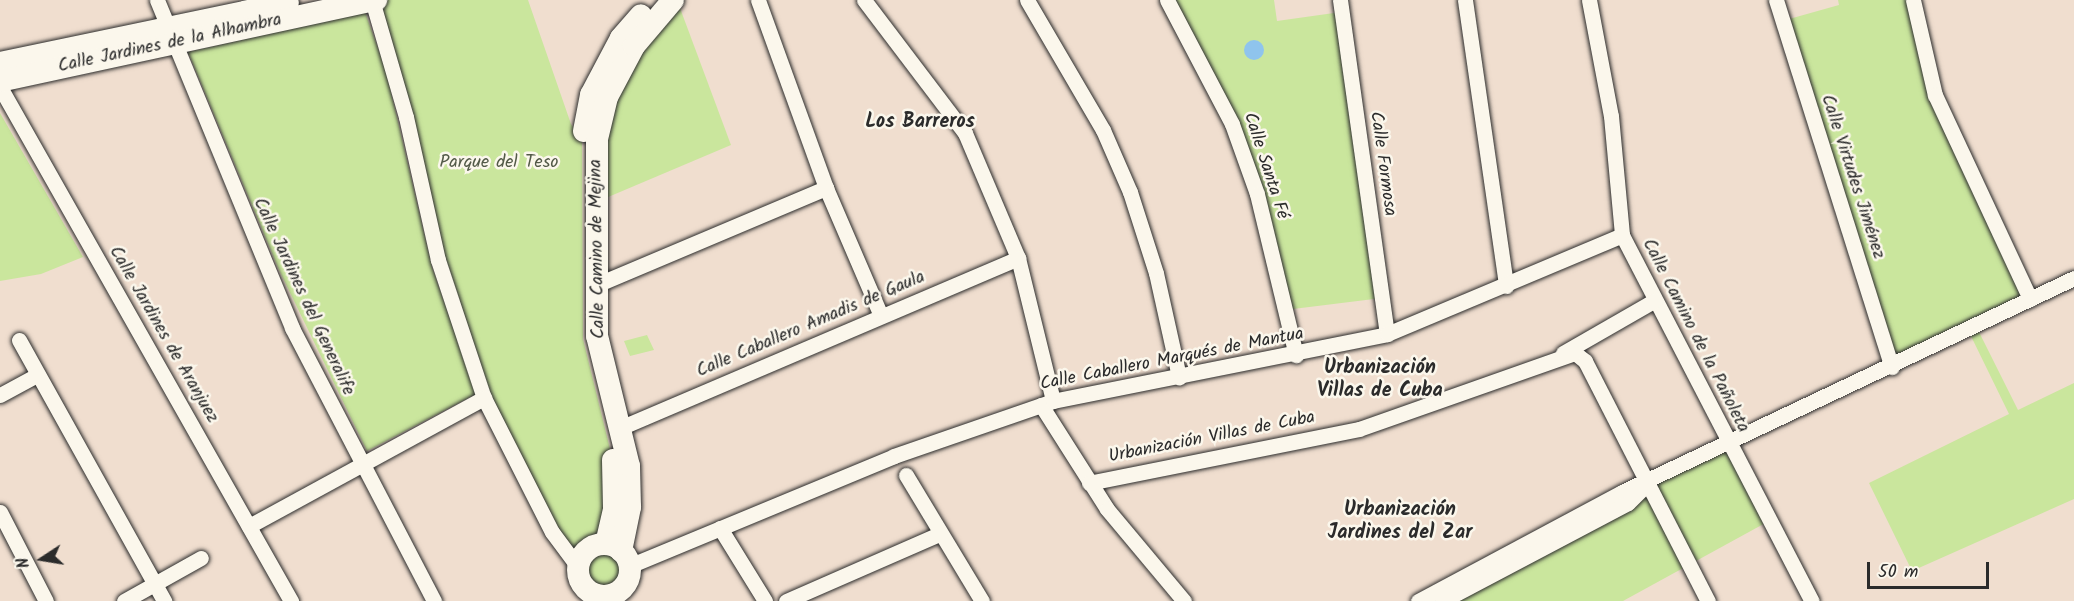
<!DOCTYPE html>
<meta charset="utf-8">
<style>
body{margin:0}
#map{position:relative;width:2074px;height:601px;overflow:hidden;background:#f0decf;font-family:Kalam,sans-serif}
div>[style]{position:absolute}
.green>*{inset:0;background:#cae69d}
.round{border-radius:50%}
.water>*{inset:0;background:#8fc4ed}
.roads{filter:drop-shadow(0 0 2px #2b2b2b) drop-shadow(0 0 2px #2b2b2b)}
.street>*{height:15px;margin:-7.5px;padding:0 7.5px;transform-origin:7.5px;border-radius:7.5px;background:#fbf7ec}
.secondary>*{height:22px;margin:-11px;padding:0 11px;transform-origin:11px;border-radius:11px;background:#fbf7ec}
.secondary>.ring{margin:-11px;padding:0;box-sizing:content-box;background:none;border:22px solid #fbf7ec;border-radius:50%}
span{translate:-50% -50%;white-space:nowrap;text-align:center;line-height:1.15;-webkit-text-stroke:5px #fbf7ec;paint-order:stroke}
.street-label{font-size:18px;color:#2b2b2b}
.park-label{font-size:18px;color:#535a48}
.neighbourhood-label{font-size:20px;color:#2b2b2b;font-weight:700}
.north{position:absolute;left:12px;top:529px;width:60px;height:60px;-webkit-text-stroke:4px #fbf7ec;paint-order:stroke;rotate:258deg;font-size:16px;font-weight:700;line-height:24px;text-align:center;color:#2b2b2b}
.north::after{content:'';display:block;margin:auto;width:21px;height:27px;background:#2b2b2b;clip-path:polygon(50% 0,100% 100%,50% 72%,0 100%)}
.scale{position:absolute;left:1867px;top:562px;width:122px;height:27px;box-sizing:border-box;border:3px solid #2b2b2b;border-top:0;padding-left:8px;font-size:18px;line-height:21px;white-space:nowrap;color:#2b2b2b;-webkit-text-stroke:4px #fbf7ec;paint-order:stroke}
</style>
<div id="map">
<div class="green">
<i style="clip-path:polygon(376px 0,528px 0,571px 124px,582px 139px,583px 339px,614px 465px,596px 545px,578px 567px,566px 555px,459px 327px)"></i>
<i style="clip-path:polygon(677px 0,731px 145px,594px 203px,607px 97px)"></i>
<i style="clip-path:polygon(1167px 0,1274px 0,1277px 21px,1341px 12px,1382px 298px,1285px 310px,1257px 194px)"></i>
<i style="clip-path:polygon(1838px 0,1913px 0,1935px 95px,2030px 299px,1976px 326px,2018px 410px,2074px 383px,2074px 499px,1912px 571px,1869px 483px,2009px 414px,1968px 330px,1892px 367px,1782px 21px,1839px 5px)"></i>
<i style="clip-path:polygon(365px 12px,386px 71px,432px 267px,476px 394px,367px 451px,279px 270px,188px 52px)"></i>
<i style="clip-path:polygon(0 113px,83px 257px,41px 274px,0 281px)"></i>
<i style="clip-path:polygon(647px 335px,654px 350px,630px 356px,624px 341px)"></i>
<i style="clip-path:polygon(1728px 443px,1769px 521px,1623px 601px,1442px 601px)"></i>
<i class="round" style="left:583px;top:550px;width:42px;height:42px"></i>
</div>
<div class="water">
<i class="round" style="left:1244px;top:40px;width:20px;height:20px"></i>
</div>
<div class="roads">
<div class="street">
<i style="left:157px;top:0;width:355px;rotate:67.6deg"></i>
<i style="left:292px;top:328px;width:308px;rotate:62.5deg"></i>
<i style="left:372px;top:0;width:122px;rotate:73.8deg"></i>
<i style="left:406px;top:117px;width:147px;rotate:77.4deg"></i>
<i style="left:438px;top:260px;width:145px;rotate:71.6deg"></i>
<i style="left:484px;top:398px;width:150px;rotate:63.1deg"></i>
<i style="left:552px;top:532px;width:44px;rotate:53.4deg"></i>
<i style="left:758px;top:0;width:200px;rotate:70.1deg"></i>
<i style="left:826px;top:188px;width:139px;rotate:66.7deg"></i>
<i style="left:864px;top:0;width:167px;rotate:52.8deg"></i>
<i style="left:965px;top:133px;width:136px;rotate:67deg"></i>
<i style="left:1018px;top:258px;width:147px;rotate:76.2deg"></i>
<i style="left:1027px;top:0;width:151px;rotate:59.7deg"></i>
<i style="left:1103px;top:130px;width:68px;rotate:66.5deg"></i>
<i style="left:1130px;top:192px;width:85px;rotate:72.2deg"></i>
<i style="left:1156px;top:273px;width:107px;rotate:77.5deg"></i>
<i style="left:1167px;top:0;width:140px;rotate:62.3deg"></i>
<i style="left:1232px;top:124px;width:74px;rotate:70.3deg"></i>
<i style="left:1257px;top:194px;width:166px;rotate:76.4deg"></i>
<i style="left:1340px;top:0;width:337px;rotate:82deg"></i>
<i style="left:1465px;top:0;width:289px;rotate:81.8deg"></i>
<i style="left:1589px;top:0;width:118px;rotate:79.3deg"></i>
<i style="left:1611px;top:116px;width:120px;rotate:84.7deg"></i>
<i style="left:1622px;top:235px;width:412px;rotate:62.6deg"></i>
<i style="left:1776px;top:0;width:385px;rotate:72.5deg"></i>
<i style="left:1913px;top:0;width:98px;rotate:77deg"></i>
<i style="left:1935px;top:95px;width:225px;rotate:65deg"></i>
<i style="left:0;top:87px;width:591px;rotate:60.48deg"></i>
<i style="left:596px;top:285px;width:250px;rotate:-22.9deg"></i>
<i style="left:19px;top:340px;width:299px;rotate:60.9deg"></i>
<i style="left:1563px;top:353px;width:106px;rotate:-29.9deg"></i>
<i style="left:0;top:395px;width:42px;rotate:-28.4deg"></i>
<i style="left:1041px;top:405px;width:123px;rotate:57.6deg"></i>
<i style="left:1107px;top:509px;width:120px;rotate:50.1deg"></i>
<i style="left:620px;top:428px;width:433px;rotate:-23.1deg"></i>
<i style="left:906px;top:475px;width:147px;rotate:58.9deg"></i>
<i style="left:1089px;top:483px;width:275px;rotate:-11.3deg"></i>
<i style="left:1359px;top:429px;width:229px;rotate:-19.4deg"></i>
<i style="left:1575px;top:353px;width:13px;rotate:39deg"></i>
<i style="left:1585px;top:361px;width:270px;rotate:62.9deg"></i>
<i style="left:0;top:512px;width:100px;rotate:62.7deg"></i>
<i style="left:249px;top:526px;width:268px;rotate:-28.6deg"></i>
<i style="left:720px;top:528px;width:86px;rotate:58.3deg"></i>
<i style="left:629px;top:566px;width:287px;rotate:-22.5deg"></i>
<i style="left:894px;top:456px;width:168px;rotate:-19.1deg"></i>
<i style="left:1053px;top:401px;width:341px;rotate:-11.3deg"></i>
<i style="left:1387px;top:334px;width:255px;rotate:-22.8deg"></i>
<i style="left:603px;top:596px;width:5px;rotate:79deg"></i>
<i style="left:124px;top:601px;width:88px;rotate:-29.2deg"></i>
<i style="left:786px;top:601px;width:165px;rotate:-23.6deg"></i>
<i style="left:1418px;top:601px;width:231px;rotate:-28.1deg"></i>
<i style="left:1622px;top:492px;width:500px;rotate:-25.34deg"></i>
<i style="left:1442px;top:601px;width:210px;rotate:-27.8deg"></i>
<i style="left:1628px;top:503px;width:21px;rotate:-45deg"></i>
</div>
<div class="secondary">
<i style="left:0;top:63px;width:294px;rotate:-11.8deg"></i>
<i style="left:0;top:81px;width:385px;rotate:-12.2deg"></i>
<i style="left:584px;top:131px;width:37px;rotate:-79deg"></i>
<i style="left:591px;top:95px;width:64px;rotate:-62.2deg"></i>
<i style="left:621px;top:38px;width:30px;rotate:-49deg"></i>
<i style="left:606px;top:544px;width:37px;rotate:-77deg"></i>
<i style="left:614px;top:508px;width:48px;rotate:-91.2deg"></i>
<i class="ring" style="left:578px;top:544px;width:30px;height:30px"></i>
<i style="left:621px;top:551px;width:45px;rotate:-78.4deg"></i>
<i style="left:630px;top:507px;width:41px;rotate:-91.4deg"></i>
<i style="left:629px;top:466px;width:134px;rotate:-103.8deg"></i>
<i style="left:597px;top:336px;width:197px;rotate:-90deg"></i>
<i style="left:597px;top:139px;width:43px;rotate:-76.6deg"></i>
<i style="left:607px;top:97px;width:58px;rotate:-62.1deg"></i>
<i style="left:634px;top:46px;width:60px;rotate:-49.7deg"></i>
</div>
</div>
<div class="street-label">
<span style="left:170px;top:44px;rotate:-12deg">Calle Jardines de la Alhambra</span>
<span style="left:1382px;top:164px;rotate:82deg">Calle Formosa</span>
<span style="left:1265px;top:166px;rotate:72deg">Calle Santa Fé</span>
<span style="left:1852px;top:177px;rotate:72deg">Calle Virtudes Jiménez</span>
<span style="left:598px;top:249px;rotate:-91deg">Calle Camino de Mejina</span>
<span style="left:303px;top:297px;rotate:65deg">Calle Jardines del Generalife</span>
<span style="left:811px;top:325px;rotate:-23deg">Calle Caballero Amadis de Gaula</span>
<span style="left:163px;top:335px;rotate:60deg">Calle Jardines de Aranjuez</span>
<span style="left:1695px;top:336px;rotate:63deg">Calle Camino de la Pañoleta</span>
<span style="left:1172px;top:360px;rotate:-11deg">Calle Caballero Marqués de Mantua</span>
<span style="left:1212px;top:438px;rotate:-11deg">Urbanización Villas de Cuba</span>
</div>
<div class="park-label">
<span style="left:499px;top:163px">Parque del Teso</span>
</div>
<div class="neighbourhood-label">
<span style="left:920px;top:122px">Los Barreros</span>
<span style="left:1380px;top:380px">Urbanización<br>Villas de Cuba</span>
<span style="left:1400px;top:522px">Urbanización<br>Jardines del Zar</span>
</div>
<div class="north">N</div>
<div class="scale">50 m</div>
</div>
